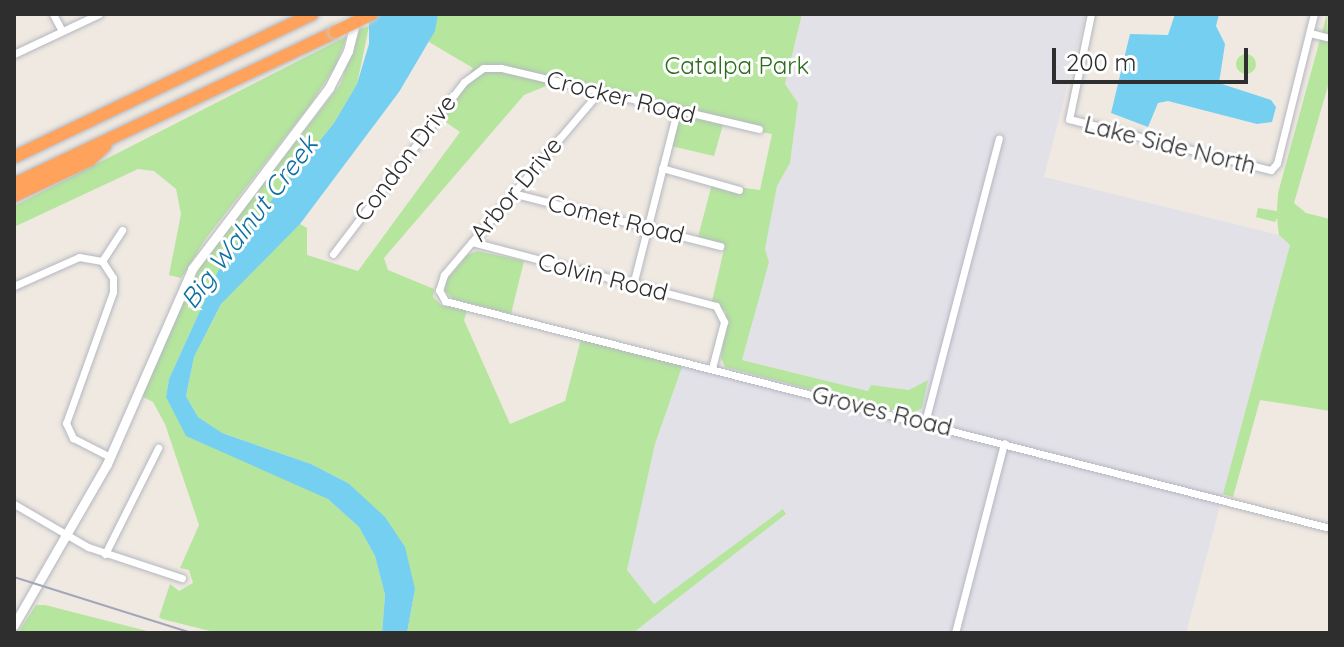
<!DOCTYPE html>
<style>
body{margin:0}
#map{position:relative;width:1344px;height:647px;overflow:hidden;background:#efe9e1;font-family:Quicksand,sans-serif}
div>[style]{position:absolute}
.industrial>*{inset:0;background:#e3e1e8}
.green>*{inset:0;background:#b6e59e}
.round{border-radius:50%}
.water>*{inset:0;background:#75cff0}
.roads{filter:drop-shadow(0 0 2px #b4b7c1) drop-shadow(0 0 2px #b4b7c1)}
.minor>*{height:7px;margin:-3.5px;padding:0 3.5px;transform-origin:3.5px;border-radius:3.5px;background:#fff}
.tertiary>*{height:9px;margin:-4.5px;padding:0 4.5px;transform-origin:4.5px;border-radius:4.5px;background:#fff}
.motorway>*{height:12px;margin:-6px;padding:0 6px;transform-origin:6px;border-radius:6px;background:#ffa35c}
.rail>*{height:2px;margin:-1px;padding:0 1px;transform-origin:1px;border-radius:1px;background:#a3a6b8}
.bridges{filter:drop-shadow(0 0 2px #c9c9c9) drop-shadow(0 0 2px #c9c9c9)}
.motorway-bridge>*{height:12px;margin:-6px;padding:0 6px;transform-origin:6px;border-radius:6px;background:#ffa35c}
span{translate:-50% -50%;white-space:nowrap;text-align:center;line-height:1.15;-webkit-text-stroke:6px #fff;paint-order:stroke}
.park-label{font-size:24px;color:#2c6e1b}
.street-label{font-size:24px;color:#2e2e2e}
.water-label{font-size:26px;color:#0d6fa3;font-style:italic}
.frame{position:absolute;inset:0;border:16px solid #2e2e2e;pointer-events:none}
.scale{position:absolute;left:1052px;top:48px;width:196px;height:36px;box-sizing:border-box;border:4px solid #2e2e2e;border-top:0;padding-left:10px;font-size:24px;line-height:28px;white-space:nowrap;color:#2e2e2e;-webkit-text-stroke:6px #fff;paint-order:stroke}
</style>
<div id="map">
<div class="industrial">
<i style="clip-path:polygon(802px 14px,1086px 14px,1044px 177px,1279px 235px,1290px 245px,1186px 633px,633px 633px,786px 514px,783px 509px,654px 604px,627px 570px,655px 444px,683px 364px,725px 367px,908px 415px,909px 390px,871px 385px,869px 391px,742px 360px,769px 262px,765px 249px,777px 186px,790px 163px,798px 103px,785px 84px)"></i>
</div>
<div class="green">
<i style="clip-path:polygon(438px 14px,802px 14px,785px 84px,798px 103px,790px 163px,777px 186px,765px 249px,769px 262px,742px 360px,868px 391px,871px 385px,909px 390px,928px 380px,922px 408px,908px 415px,725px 367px,721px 358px,726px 312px,712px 301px,725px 245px,698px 237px,712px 184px,760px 190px,772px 134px,723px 125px,714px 156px,671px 146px,677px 113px,551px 84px,524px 95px,384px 258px,388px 270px,434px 289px,433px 297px,441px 305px,467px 311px,464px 320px,510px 424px,565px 401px,581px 339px,683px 364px,655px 444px,627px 570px,654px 604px,783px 509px,786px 514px,633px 633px,407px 633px,415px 589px,348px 483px,311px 464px,222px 433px,198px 417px,186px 396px,194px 357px,221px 304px,255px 266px,300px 224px,307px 228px,307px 255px,358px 271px,460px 132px,440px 118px,473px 68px,429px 42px)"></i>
<i style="clip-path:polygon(1327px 14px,1330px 79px,1294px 203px,1306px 213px,1330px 219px,1330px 411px,1260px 400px,1233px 497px,1223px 494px,1290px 245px,1279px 235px,1277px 218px,1275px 222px,1256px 217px,1258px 208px,1277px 211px,1278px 193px)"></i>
<i style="clip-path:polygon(369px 26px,357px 84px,334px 123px,223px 260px,169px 379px,166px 397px,328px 499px,359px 527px,375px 556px,385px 595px,382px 633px,218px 633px,162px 619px,159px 617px,170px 584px,179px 591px,193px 583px,189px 570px,180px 568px,199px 525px,165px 424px,153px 402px,141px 396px,182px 298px,207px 256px,340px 85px,360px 29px)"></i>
<i style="clip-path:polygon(347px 36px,335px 67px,310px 105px,207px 237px,181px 278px,169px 275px,181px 214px,176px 189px,154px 171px,138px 169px,14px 227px,14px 206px)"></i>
<i class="round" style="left:1236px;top:54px;width:20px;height:20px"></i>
<i style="clip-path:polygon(477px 251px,524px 261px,511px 314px,453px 299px,445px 291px,445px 282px,467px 255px)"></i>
<i style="clip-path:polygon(36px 605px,45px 605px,155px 633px,18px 633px)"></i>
</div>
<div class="water">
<i style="clip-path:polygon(369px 14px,438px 14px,435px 31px,399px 92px,300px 224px,221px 304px,194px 357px,186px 396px,198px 417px,222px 433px,311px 464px,348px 483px,385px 517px,405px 547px,415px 589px,407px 633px,382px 633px,385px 595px,375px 556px,359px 527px,328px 499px,186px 436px,166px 397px,169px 379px,223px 260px,334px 123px,357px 84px,369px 44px)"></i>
<i style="clip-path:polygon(1175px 14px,1219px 14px,1216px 26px,1225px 44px,1219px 83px,1271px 100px,1276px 107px,1272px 122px,1257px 124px,1168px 101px,1158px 103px,1148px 127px,1111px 113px,1130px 34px,1168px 35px)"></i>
</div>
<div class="roads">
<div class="minor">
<i style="left:53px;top:14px;width:19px;rotate:62deg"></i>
<i style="left:1091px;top:14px;width:107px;rotate:101.8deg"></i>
<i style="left:1069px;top:119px;width:208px;rotate:14.2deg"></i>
<i style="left:1271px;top:170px;width:9px;rotate:-49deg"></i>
<i style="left:1277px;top:163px;width:154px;rotate:-76.1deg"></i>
<i style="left:1310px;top:33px;width:21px;rotate:14deg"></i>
<i style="left:14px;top:54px;width:94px;rotate:-25.2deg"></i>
<i style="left:599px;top:92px;width:240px;rotate:130.3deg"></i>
<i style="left:444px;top:275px;width:16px;rotate:108deg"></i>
<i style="left:439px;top:290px;width:13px;rotate:61deg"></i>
<i style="left:445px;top:301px;width:914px;rotate:14.39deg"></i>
<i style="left:662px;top:168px;width:80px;rotate:15.9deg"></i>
<i style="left:512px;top:193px;width:215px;rotate:14.3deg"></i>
<i style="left:472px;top:242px;width:252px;rotate:14.7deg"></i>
<i style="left:716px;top:306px;width:18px;rotate:63deg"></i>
<i style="left:724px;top:322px;width:48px;rotate:104.6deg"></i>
<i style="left:333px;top:254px;width:216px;rotate:-52.7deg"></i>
<i style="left:464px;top:82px;width:24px;rotate:-36deg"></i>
<i style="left:483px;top:68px;width:18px"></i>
<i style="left:501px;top:68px;width:265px;rotate:13.3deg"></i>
<i style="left:102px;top:261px;width:20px;rotate:57deg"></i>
<i style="left:113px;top:278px;width:14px;rotate:90deg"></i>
<i style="left:113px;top:292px;width:139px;rotate:109.7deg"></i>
<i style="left:66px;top:423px;width:17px;rotate:65deg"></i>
<i style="left:73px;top:438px;width:42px;rotate:27.2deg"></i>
<i style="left:102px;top:261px;width:37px;rotate:-57deg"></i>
<i style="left:633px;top:285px;width:179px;rotate:-75.8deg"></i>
<i style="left:14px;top:286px;width:71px;rotate:-24deg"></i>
<i style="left:79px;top:257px;width:23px;rotate:10deg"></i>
<i style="left:925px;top:422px;width:293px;rotate:-75.4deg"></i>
<i style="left:14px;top:504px;width:86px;rotate:30.2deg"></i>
<i style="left:88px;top:547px;width:99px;rotate:18.3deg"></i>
<i style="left:105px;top:554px;width:119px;rotate:-63.4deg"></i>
<i style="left:955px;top:633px;width:196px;rotate:-75.5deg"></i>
</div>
<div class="tertiary">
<i style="left:14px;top:625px;width:186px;rotate:-60deg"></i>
<i style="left:107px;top:464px;width:213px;rotate:-66.4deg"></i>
<i style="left:192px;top:269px;width:227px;rotate:-52.9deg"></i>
<i style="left:329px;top:88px;width:42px;rotate:-62.8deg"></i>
<i style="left:348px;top:51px;width:38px;rotate:-76deg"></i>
</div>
<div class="motorway">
<i style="left:14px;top:157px;width:331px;rotate:-25.6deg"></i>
<i style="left:14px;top:184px;width:355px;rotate:-25.3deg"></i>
<i style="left:14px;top:196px;width:84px;rotate:-25.3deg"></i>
<i style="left:90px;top:160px;width:21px;rotate:-43deg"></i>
</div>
</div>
<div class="rail">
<i style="left:14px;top:577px;width:187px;rotate:17.5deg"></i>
</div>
<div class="bridges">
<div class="motorway-bridge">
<i style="left:335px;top:32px;width:41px;rotate:-25.9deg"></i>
</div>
</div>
<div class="park-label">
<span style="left:737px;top:66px">Catalpa Park</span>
</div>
<div class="street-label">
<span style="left:621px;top:97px;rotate:14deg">Crocker Road</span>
<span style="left:1170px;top:145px;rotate:14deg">Lake Side North</span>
<span style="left:405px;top:158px;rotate:-53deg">Condon Drive</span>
<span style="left:516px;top:189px;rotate:-50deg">Arbor Drive</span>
<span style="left:616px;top:219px;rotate:14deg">Comet Road</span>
<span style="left:603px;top:277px;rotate:14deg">Colvin Road</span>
<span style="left:882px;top:411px;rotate:14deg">Groves Road</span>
</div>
<div class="water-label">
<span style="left:249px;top:222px;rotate:-53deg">Big Walnut Creek</span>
</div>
<div class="frame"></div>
<div class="scale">200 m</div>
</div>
